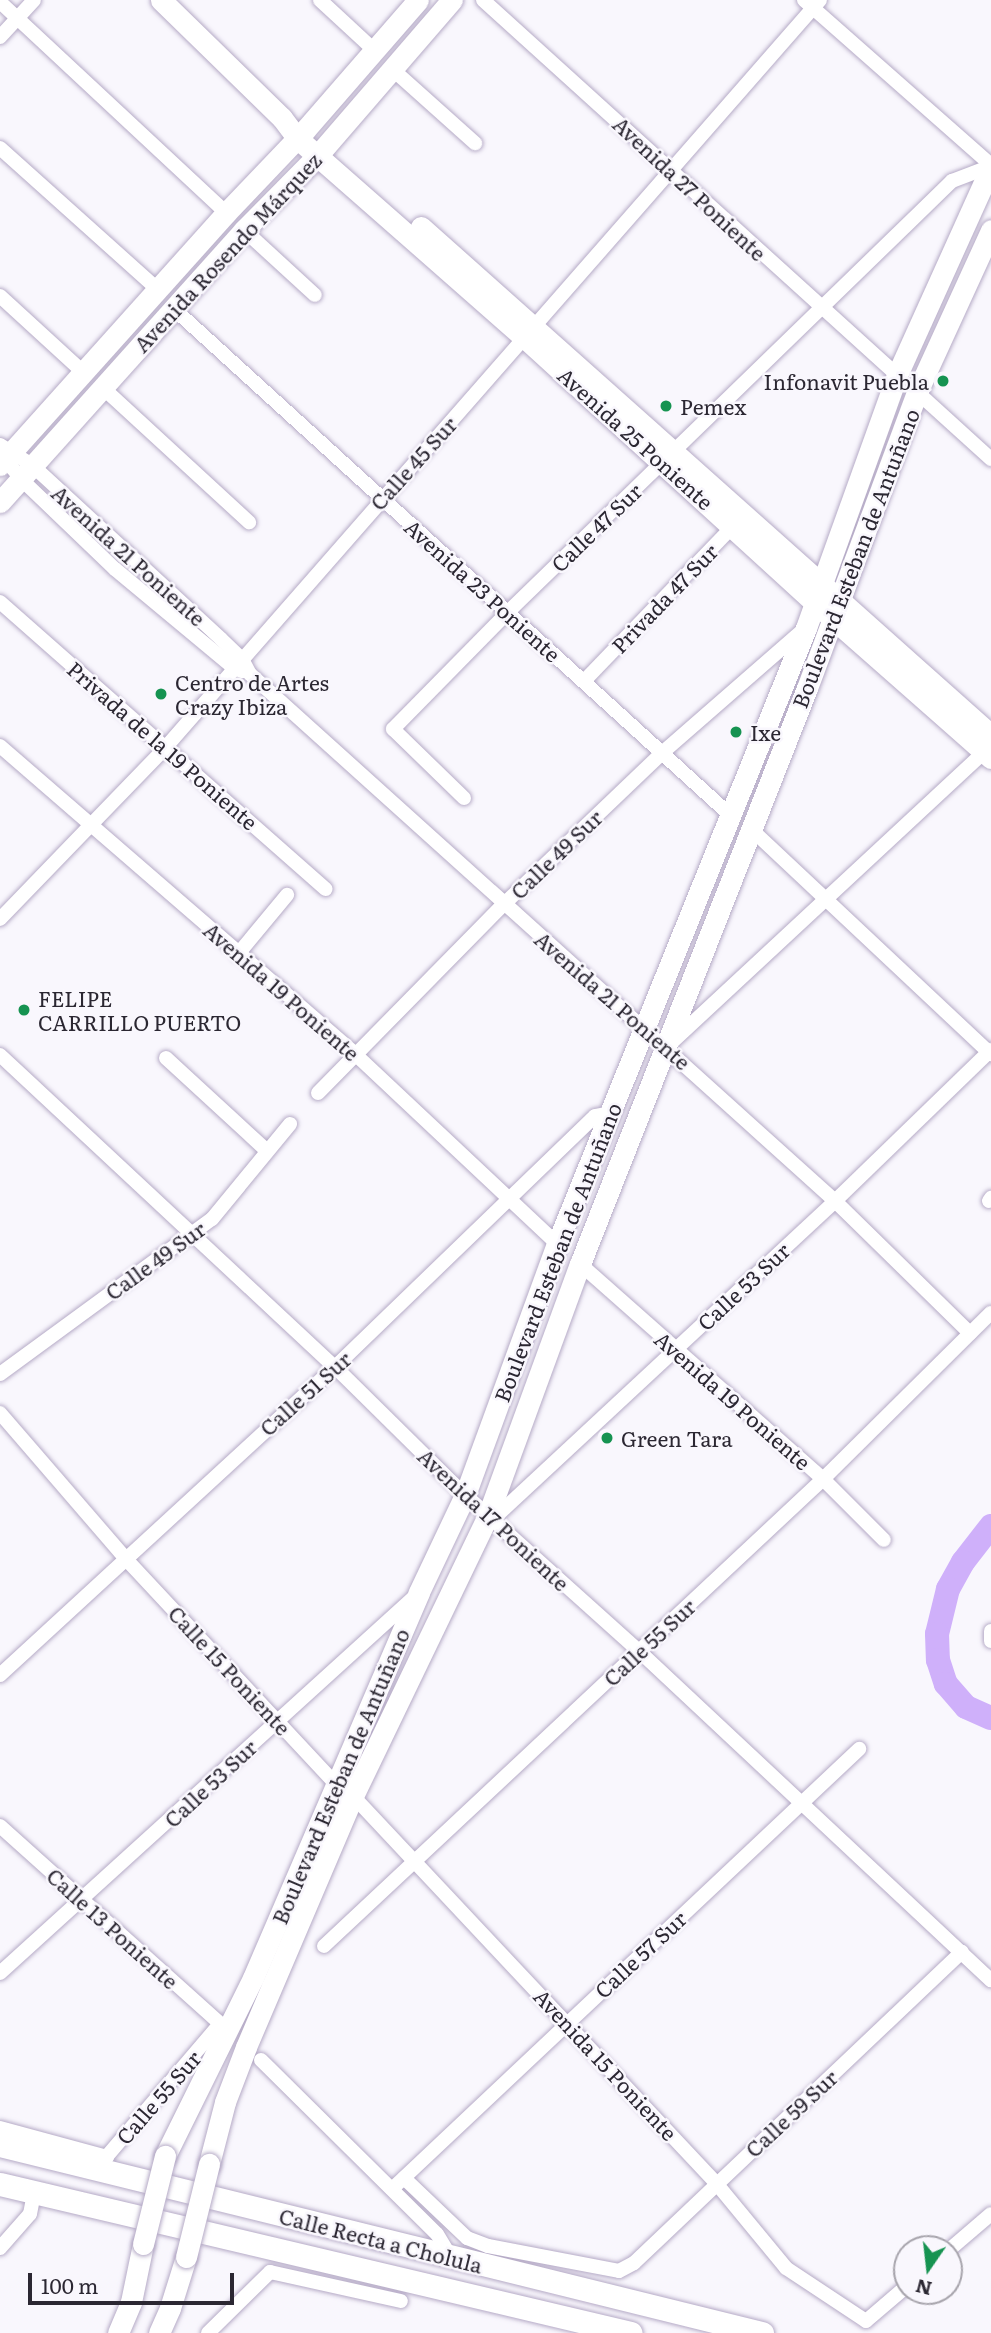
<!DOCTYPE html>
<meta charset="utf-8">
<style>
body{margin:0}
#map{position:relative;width:991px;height:2333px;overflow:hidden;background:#f9f7fd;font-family:Literata,serif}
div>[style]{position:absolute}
.river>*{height:24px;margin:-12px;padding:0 12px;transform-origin:12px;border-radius:12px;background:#cfb0fa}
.roads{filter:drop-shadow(0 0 2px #b5aac6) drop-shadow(0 0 2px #b5aac6)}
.minor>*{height:14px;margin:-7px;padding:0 7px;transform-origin:7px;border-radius:7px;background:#fff}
.secondary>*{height:21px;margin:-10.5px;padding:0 10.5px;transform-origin:10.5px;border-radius:10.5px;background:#fff}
.primary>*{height:23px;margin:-11.5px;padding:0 11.5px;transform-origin:11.5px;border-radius:11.5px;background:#fff}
.bridges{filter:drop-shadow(0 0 2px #b5aac6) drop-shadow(0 0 2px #b5aac6)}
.secondary-bridge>*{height:21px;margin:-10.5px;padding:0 10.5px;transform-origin:10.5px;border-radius:10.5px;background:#fff}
.dots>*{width:19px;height:19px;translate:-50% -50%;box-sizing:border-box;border:4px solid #f9f7fd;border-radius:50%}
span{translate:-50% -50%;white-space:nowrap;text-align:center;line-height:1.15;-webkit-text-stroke:5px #f9f7fd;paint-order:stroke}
.street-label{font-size:21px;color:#2b2732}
.poi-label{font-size:21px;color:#2b2732}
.right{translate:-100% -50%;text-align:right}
.left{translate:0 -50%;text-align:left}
.north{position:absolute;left:893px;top:2235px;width:70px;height:70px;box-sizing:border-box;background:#f9f7fd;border:2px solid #a7a4ac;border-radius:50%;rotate:194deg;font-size:19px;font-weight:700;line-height:28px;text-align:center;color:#2b2732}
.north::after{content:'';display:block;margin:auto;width:24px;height:32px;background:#169351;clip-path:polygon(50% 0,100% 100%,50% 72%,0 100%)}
.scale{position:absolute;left:28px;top:2273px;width:206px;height:32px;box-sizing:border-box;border:4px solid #2b2732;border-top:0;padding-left:9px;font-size:21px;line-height:24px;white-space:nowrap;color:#2b2732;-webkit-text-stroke:5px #f9f7fd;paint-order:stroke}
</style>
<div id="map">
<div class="river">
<i style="left:991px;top:1526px;width:46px;rotate:127.9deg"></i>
<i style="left:963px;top:1562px;width:31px;rotate:119deg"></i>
<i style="left:948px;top:1589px;width:46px;rotate:103.7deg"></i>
<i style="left:937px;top:1634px;width:26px;rotate:88deg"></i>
<i style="left:938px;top:1660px;width:25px;rotate:72deg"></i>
<i style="left:946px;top:1684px;width:30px;rotate:49deg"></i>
<i style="left:966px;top:1707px;width:27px;rotate:24deg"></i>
</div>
<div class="roads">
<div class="minor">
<i style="left:320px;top:0;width:72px;rotate:42.8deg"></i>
<i style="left:483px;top:0;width:559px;rotate:42.17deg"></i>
<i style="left:804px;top:0;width:249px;rotate:41.4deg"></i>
<i style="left:0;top:2px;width:309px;rotate:43deg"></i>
<i style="left:0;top:37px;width:50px;rotate:-47.4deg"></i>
<i style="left:391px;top:68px;width:113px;rotate:41.8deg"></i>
<i style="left:0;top:148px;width:212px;rotate:41.9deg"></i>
<i style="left:244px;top:230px;width:96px;rotate:42.5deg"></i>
<i style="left:0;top:296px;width:114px;rotate:42.5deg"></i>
<i style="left:174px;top:309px;width:750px;rotate:42.3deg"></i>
<i style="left:102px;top:387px;width:200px;rotate:42.6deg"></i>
<i style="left:917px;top:392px;width:100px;rotate:42.2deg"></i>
<i style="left:0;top:445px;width:39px;rotate:32deg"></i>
<i style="left:33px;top:466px;width:255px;rotate:42.6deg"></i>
<i style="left:221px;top:639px;width:29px;rotate:44deg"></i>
<i style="left:242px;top:659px;width:17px;rotate:62deg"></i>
<i style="left:250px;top:674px;width:787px;rotate:42.01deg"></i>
<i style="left:835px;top:1201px;width:189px;rotate:44.4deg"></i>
<i style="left:1px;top:454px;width:32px;rotate:51deg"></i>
<i style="left:21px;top:479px;width:130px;rotate:43.8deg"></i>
<i style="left:115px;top:569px;width:155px;rotate:39.8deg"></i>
<i style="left:234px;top:668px;width:9px;rotate:21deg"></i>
<i style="left:0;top:602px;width:434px;rotate:41.4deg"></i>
<i style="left:584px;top:681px;width:222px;rotate:-46.1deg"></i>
<i style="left:0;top:746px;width:470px;rotate:40.9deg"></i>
<i style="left:355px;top:1054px;width:277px;rotate:43.2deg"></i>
<i style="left:464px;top:798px;width:99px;rotate:-135.8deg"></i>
<i style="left:393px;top:729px;width:164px;rotate:-45.5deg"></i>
<i style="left:508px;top:612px;width:619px;rotate:-44.15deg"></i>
<i style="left:952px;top:181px;width:42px;rotate:-21deg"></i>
<i style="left:751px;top:829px;width:329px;rotate:43.2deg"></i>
<i style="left:0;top:919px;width:238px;rotate:-46deg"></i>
<i style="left:165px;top:748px;width:994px;rotate:-48.79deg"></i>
<i style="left:238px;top:954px;width:77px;rotate:-50.3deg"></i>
<i style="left:672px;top:1042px;width:434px;rotate:-42.9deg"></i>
<i style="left:0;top:1055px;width:458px;rotate:43deg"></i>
<i style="left:335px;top:1367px;width:182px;rotate:44.6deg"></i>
<i style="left:465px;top:1495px;width:234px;rotate:41.9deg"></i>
<i style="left:639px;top:1651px;width:482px;rotate:43.1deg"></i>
<i style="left:166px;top:1058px;width:137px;rotate:42.6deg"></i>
<i style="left:318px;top:1093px;width:265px;rotate:-45.5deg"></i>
<i style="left:504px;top:904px;width:219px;rotate:-43.7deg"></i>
<i style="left:662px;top:753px;width:186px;rotate:-41.1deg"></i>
<i style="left:989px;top:1201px;width:4px;rotate:-56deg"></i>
<i style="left:580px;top:1264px;width:324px;rotate:41.5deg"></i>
<i style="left:823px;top:1479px;width:86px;rotate:45deg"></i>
<i style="left:0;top:1374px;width:263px;rotate:-36.2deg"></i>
<i style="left:212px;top:1219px;width:123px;rotate:-50.6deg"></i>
<i style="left:0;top:1413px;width:191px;rotate:49.2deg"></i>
<i style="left:125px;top:1558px;width:308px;rotate:47deg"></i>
<i style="left:493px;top:1519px;width:467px;rotate:-42.9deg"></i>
<i style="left:835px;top:1201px;width:217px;rotate:-44.1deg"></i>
<i style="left:991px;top:1631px;width:10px;rotate:90deg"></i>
<i style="left:0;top:1675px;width:455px;rotate:-42.6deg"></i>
<i style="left:335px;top:1367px;width:361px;rotate:-44deg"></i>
<i style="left:595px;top:1116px;width:15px;rotate:-11deg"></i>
<i style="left:353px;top:1796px;width:531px;rotate:46.83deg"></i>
<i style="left:716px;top:2183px;width:110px;rotate:50.5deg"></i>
<i style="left:786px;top:2268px;width:96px;rotate:33.5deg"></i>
<i style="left:866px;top:2321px;width:54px;rotate:-40.5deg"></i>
<i style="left:0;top:1826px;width:305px;rotate:41.9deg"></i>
<i style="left:324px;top:1946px;width:683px;rotate:-43.1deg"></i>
<i style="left:823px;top:1479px;width:236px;rotate:-44.7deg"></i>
<i style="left:0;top:1973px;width:558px;rotate:-42.24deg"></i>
<i style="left:261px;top:2060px;width:247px;rotate:44.7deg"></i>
<i style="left:437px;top:2234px;width:27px;rotate:59deg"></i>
<i style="left:0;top:2128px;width:111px;rotate:15.2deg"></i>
<i style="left:96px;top:2169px;width:191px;rotate:-49.5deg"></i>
<i style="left:404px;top:2178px;width:87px;rotate:43.6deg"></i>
<i style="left:467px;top:2238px;width:22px;rotate:21deg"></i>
<i style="left:488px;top:2246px;width:133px;rotate:10.8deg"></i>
<i style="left:619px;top:2271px;width:17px;rotate:-28deg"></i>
<i style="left:634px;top:2263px;width:452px;rotate:-43.5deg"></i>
<i style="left:392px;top:2189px;width:642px;rotate:-43.29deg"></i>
<i style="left:0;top:2248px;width:45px;rotate:-48.6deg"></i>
<i style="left:30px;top:2214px;width:21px;rotate:-79deg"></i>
<i style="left:949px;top:2250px;width:55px;rotate:-40.6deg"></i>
<i style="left:208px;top:2333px;width:87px;rotate:-44.5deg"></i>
<i style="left:270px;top:2272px;width:134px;rotate:12.5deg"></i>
</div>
<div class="secondary">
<i style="left:161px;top:0;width:169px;rotate:44.3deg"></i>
<i style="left:282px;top:118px;width:25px;rotate:53deg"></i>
<i style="left:297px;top:138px;width:305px;rotate:41.3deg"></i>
<i style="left:526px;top:339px;width:390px;rotate:42.4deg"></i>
<i style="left:814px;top:602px;width:236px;rotate:41.4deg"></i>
<i style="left:421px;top:227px;width:764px;rotate:41.71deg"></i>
<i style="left:0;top:465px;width:338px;rotate:-48.1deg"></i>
<i style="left:226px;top:213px;width:115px;rotate:-46.4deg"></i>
<i style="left:305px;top:130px;width:172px;rotate:-49deg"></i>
<i style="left:0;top:502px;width:365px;rotate:-48.1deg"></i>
<i style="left:244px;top:230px;width:105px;rotate:-45.4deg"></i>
<i style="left:318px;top:155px;width:205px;rotate:-49.2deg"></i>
<i style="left:165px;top:2156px;width:199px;rotate:-63.7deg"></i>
<i style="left:253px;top:1978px;width:420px;rotate:-66.7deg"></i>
<i style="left:419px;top:1592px;width:107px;rotate:-64.6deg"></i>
<i style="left:465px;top:1495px;width:267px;rotate:-69.9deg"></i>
<i style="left:557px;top:1244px;width:664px;rotate:-67.99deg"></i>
<i style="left:806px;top:628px;width:269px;rotate:-70.2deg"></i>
<i style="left:897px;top:375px;width:228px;rotate:-65.7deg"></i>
<i style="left:209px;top:2164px;width:64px;rotate:-75.5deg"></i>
<i style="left:225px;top:2102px;width:59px;rotate:-69.1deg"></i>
<i style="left:246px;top:2047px;width:273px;rotate:-66.9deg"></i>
<i style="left:353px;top:1796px;width:312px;rotate:-64.3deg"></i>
<i style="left:488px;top:1515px;width:267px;rotate:-69.9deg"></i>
<i style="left:580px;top:1264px;width:619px;rotate:-68.49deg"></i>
<i style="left:807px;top:688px;width:316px;rotate:-69.6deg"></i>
<i style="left:917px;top:392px;width:178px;rotate:-65.4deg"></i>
<i style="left:118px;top:2333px;width:34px;rotate:-67deg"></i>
<i style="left:131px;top:2302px;width:59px;rotate:-78.3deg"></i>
<i style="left:159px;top:2333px;width:27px;rotate:-66deg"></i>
<i style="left:170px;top:2308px;width:53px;rotate:-72.6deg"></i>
</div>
<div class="primary">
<i style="left:0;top:2145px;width:785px;rotate:13.86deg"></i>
<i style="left:0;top:2184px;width:648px;rotate:13.29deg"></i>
</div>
</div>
<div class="bridges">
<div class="secondary-bridge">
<i style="left:143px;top:2244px;width:91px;rotate:-76deg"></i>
<i style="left:186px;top:2257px;width:96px;rotate:-76.1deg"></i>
</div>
</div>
<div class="dots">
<i style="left:943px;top:381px;background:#169351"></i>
<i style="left:666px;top:406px;background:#169351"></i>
<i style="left:161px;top:694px;background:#169351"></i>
<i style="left:736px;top:732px;background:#169351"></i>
<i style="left:24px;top:1010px;background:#169351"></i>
<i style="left:607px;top:1438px;background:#169351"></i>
</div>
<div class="street-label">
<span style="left:690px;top:188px;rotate:43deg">Avenida 27 Poniente</span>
<span style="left:227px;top:252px;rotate:-47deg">Avenida Rosendo Márquez</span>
<span style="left:636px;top:438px;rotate:42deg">Avenida 25 Poniente</span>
<span style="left:413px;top:463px;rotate:-48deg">Calle 45 Sur</span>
<span style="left:596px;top:527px;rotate:-44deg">Calle 47 Sur</span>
<span style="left:129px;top:555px;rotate:42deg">Avenida 21 Poniente</span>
<span style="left:855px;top:558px;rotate:-69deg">Boulevard Esteban de Antuñano</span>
<span style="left:483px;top:590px;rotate:42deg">Avenida 23 Poniente</span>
<span style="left:664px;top:598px;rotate:-46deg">Privada 47 Sur</span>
<span style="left:163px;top:745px;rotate:41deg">Privada de la 19 Poniente</span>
<span style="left:556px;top:854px;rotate:-44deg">Calle 49 Sur</span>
<span style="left:282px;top:991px;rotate:41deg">Avenida 19 Poniente</span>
<span style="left:613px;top:1000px;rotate:41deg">Avenida 21 Poniente</span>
<span style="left:557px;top:1252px;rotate:-69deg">Boulevard Esteban de Antuñano</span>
<span style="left:155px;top:1260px;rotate:-36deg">Calle 49 Sur</span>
<span style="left:743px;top:1286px;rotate:-43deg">Calle 53 Sur</span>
<span style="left:305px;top:1393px;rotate:-42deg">Calle 51 Sur</span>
<span style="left:733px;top:1400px;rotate:41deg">Avenida 19 Poniente</span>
<span style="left:494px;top:1519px;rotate:43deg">Avenida 17 Poniente</span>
<span style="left:649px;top:1642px;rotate:-43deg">Calle 55 Sur</span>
<span style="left:230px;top:1670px;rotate:47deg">Calle 15 Poniente</span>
<span style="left:340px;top:1776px;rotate:-67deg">Boulevard Esteban de Antuñano</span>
<span style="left:210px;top:1783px;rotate:-43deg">Calle 53 Sur</span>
<span style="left:113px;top:1928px;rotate:42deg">Calle 13 Poniente</span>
<span style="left:640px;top:1954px;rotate:-43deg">Calle 57 Sur</span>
<span style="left:606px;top:2064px;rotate:47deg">Avenida 15 Poniente</span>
<span style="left:158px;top:2097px;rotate:-49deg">Calle 55 Sur</span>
<span style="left:791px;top:2113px;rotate:-43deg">Calle 59 Sur</span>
<span style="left:381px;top:2240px;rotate:14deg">Calle Recta a Cholula</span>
</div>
<div class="poi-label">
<span class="right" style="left:929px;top:381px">Infonavit Puebla</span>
<span class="left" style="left:680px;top:406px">Pemex</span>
<span class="left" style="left:175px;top:694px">Centro de Artes<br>Crazy Ibiza</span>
<span class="left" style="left:750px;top:732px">Ixe</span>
<span class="left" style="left:38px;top:1010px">FELIPE<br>CARRILLO PUERTO</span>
<span class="left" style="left:621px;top:1438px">Green Tara</span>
</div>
<div class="north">N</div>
<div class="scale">100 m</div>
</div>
